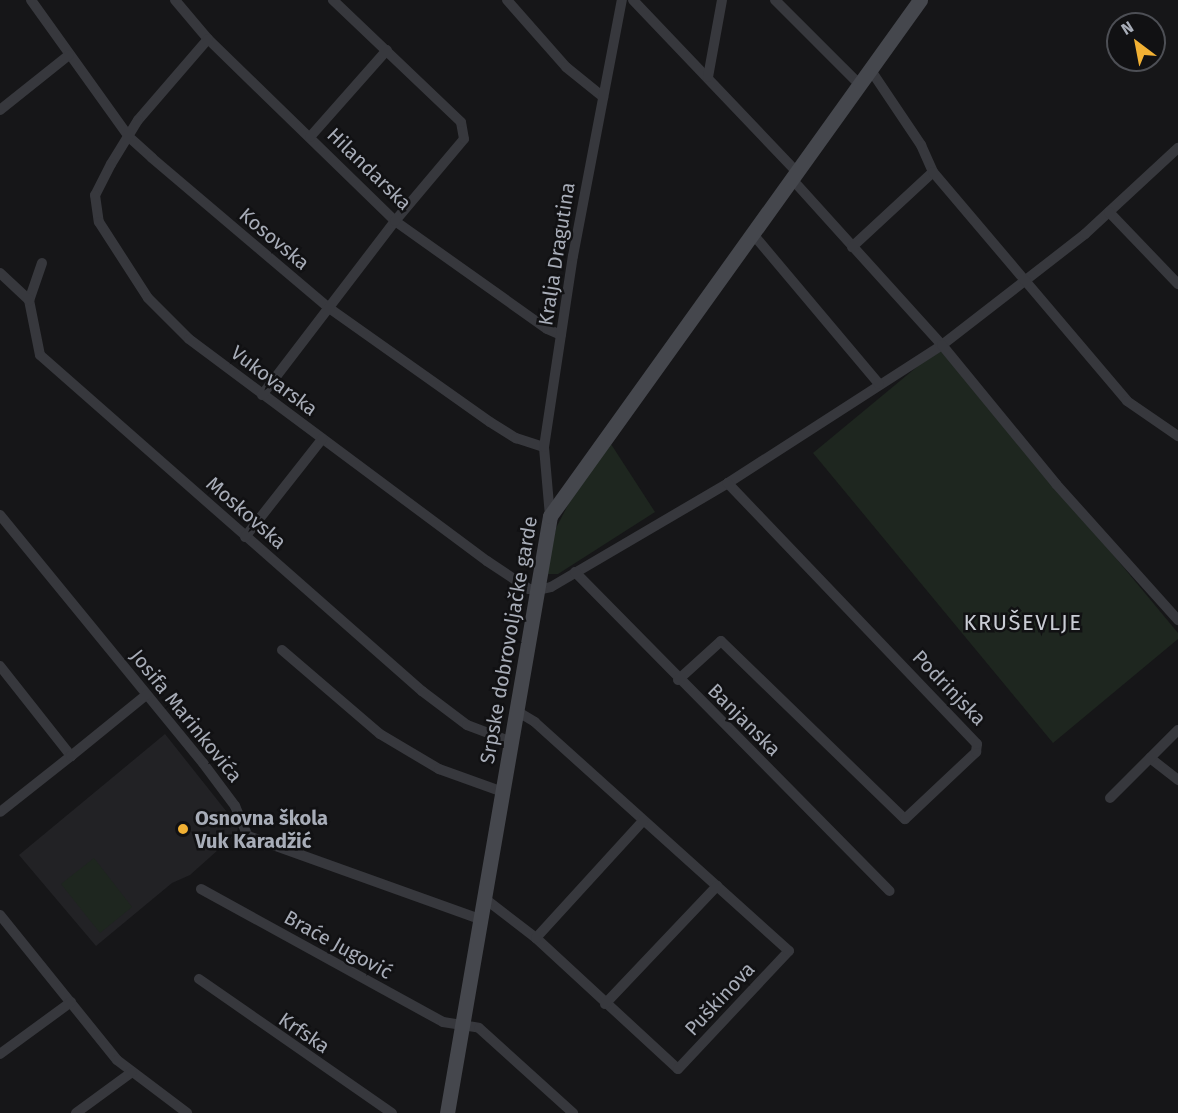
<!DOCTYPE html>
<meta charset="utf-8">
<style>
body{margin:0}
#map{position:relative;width:1178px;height:1113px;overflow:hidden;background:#161618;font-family:"Fira Sans",sans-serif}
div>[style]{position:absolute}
.built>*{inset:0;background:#222225}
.green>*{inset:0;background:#1e261f}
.minor>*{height:10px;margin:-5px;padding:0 5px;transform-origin:5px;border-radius:5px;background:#37383d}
.secondary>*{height:15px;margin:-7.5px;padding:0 7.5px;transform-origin:7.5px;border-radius:7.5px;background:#45474d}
.dots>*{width:16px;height:16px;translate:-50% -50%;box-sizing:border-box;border:3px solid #111113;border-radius:50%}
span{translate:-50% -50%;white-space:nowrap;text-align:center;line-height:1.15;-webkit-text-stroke:5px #111113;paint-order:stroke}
.street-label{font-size:20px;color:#a8adb8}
.poi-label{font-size:20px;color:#a8adb8;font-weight:700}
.left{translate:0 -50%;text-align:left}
.quarter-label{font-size:22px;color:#c9ccd4;letter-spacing:1.5px}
.north{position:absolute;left:1106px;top:12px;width:60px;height:60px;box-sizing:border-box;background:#111113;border:2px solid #4d4f55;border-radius:50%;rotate:328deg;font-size:16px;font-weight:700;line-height:24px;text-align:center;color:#a8adb8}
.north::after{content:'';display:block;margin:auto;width:21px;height:27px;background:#f2b134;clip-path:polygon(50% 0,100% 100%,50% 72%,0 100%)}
</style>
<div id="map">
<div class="built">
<i style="clip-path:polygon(165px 734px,238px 826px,237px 833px,190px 875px,172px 883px,96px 946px,19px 855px)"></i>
</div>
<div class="green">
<i style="clip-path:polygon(941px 347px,1178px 633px,1178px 639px,1053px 743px,813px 453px)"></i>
<i style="clip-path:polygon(609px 441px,655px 512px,558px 574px,547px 574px,556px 528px,581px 480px)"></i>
<i style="clip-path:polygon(94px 858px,132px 907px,100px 933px,61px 884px)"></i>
</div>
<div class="minor">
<i style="left:31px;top:0;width:168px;rotate:54.4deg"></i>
<i style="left:129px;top:137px;width:31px;rotate:42deg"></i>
<i style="left:152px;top:158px;width:232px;rotate:40.3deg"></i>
<i style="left:329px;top:308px;width:197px;rotate:35.3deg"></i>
<i style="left:490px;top:422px;width:31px;rotate:32deg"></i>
<i style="left:516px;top:438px;width:29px;rotate:18deg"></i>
<i style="left:175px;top:0;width:51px;rotate:49.8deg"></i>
<i style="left:208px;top:39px;width:261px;rotate:44.2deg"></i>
<i style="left:395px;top:221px;width:186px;rotate:35.4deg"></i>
<i style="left:547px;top:329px;width:15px;rotate:23deg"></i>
<i style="left:507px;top:0;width:89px;rotate:48.6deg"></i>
<i style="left:566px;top:67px;width:48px;rotate:39deg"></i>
<i style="left:633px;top:0;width:236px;rotate:46.4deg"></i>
<i style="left:775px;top:0;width:119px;rotate:45deg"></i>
<i style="left:208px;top:39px;width:107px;rotate:130.8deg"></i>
<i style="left:138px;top:120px;width:52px;rotate:121.5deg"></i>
<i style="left:111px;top:164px;width:35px;rotate:117deg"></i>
<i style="left:95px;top:195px;width:27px;rotate:82deg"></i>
<i style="left:99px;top:222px;width:90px;rotate:57.2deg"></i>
<i style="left:148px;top:298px;width:58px;rotate:45deg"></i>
<i style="left:189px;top:339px;width:372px;rotate:36.7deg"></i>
<i style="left:487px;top:561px;width:50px;rotate:33.7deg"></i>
<i style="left:529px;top:589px;width:9px;rotate:6deg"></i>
<i style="left:538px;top:590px;width:13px;rotate:-13deg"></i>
<i style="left:551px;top:587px;width:205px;rotate:-30.4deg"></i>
<i style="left:728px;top:483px;width:255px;rotate:-32.8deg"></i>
<i style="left:942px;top:345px;width:181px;rotate:-37.8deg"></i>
<i style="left:1085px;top:234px;width:127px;rotate:-42.8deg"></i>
<i style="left:870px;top:69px;width:92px;rotate:56.1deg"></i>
<i style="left:921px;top:145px;width:30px;rotate:66deg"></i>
<i style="left:708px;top:77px;width:78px;rotate:-79.7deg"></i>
<i style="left:0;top:110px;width:88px;rotate:-38.6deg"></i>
<i style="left:310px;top:137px;width:116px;rotate:-48.5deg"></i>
<i style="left:791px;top:178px;width:225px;rotate:47.9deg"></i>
<i style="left:942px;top:345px;width:180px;rotate:50.6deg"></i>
<i style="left:1056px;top:484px;width:183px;rotate:48.1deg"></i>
<i style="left:1109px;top:212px;width:100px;rotate:46.2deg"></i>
<i style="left:752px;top:233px;width:197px;rotate:49.9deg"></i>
<i style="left:852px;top:247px;width:110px;rotate:-42.8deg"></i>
<i style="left:933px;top:172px;width:300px;rotate:49.7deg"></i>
<i style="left:1127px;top:401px;width:62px;rotate:34.5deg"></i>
<i style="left:42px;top:263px;width:39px;rotate:109deg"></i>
<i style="left:29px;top:300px;width:56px;rotate:78.7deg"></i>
<i style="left:40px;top:355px;width:509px;rotate:41.33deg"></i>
<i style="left:422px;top:691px;width:56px;rotate:37.1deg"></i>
<i style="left:467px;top:725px;width:48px;rotate:20.7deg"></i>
<i style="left:0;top:273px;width:40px;rotate:43deg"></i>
<i style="left:262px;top:395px;width:219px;rotate:-52.6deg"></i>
<i style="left:395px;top:221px;width:107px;rotate:-49.9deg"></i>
<i style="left:464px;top:139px;width:17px;rotate:-100deg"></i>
<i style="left:461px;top:122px;width:177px;rotate:-136.4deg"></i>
<i style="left:0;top:515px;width:320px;rotate:50.7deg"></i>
<i style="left:203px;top:763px;width:54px;rotate:53.3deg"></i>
<i style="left:235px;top:806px;width:33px;rotate:67deg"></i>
<i style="left:248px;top:836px;width:246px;rotate:19.7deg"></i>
<i style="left:550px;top:516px;width:69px;rotate:-95deg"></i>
<i style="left:544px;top:447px;width:193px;rotate:-81.4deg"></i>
<i style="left:573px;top:256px;width:261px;rotate:-79.2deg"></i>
<i style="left:245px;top:537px;width:125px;rotate:-51.8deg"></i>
<i style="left:575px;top:572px;width:448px;rotate:45.4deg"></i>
<i style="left:282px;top:650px;width:129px;rotate:40.6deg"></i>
<i style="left:380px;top:734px;width:69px;rotate:30.7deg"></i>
<i style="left:439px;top:769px;width:68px;rotate:19.8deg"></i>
<i style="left:0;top:666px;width:115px;rotate:51.7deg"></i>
<i style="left:71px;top:756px;width:90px;rotate:141.7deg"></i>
<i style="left:678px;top:680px;width:58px;rotate:-42.2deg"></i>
<i style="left:721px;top:641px;width:256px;rotate:44.1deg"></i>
<i style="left:905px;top:819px;width:98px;rotate:-43.3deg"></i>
<i style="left:976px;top:752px;width:8px;rotate:-83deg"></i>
<i style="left:977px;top:744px;width:361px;rotate:-133.7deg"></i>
<i style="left:71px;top:756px;width:97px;rotate:-39.1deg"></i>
<i style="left:1150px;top:758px;width:36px;rotate:38deg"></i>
<i style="left:1110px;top:798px;width:96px;rotate:-45deg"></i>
<i style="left:201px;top:889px;width:276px;rotate:28.8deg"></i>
<i style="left:443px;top:1022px;width:36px;rotate:9deg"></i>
<i style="left:479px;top:1028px;width:127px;rotate:42.1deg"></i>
<i style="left:484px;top:898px;width:66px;rotate:37.6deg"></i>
<i style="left:536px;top:938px;width:193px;rotate:42.7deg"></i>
<i style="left:678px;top:1069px;width:162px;rotate:-46.8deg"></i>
<i style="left:789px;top:951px;width:342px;rotate:-138deg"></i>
<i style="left:535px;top:722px;width:21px;rotate:-149deg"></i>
<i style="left:0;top:915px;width:186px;rotate:51.1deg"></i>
<i style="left:117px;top:1060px;width:88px;rotate:37.1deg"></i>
<i style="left:536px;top:938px;width:159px;rotate:-47.6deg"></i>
<i style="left:199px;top:979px;width:235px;rotate:34.8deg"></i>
<i style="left:605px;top:1004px;width:163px;rotate:-46.5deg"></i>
<i style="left:0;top:1054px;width:88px;rotate:-36.2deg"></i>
<i style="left:76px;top:1113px;width:69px;rotate:-36.2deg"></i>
</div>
<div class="secondary">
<i style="left:447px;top:1113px;width:606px;rotate:-80.21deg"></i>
<i style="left:550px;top:516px;width:635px;rotate:-54.36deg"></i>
</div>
<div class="dots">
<i style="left:183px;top:829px;background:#f2b134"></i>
</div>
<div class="street-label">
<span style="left:369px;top:169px;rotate:44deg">Hilandarska</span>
<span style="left:274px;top:239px;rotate:40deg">Kosovska</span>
<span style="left:557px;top:254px;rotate:-81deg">Kralja Dragutina</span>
<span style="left:274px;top:381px;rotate:37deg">Vukovarska</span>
<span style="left:246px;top:513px;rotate:41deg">Moskovska</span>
<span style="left:509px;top:640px;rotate:-80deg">Srpske dobrovoljačke garde</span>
<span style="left:949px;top:688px;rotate:46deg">Podrinjska</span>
<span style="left:186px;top:716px;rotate:51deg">Josifa Marinkovića</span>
<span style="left:744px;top:720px;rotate:45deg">Banjanska</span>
<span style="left:338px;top:945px;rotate:29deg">Braće Jugović</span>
<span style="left:720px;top:999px;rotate:-47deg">Puškinova</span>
<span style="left:304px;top:1033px;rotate:34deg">Krfska</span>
</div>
<div class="poi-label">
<span class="left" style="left:195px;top:830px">Osnovna škola<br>Vuk Karadžić</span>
</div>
<div class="quarter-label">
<span style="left:1023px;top:623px">KRUŠEVLJE</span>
</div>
<div class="north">N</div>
</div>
